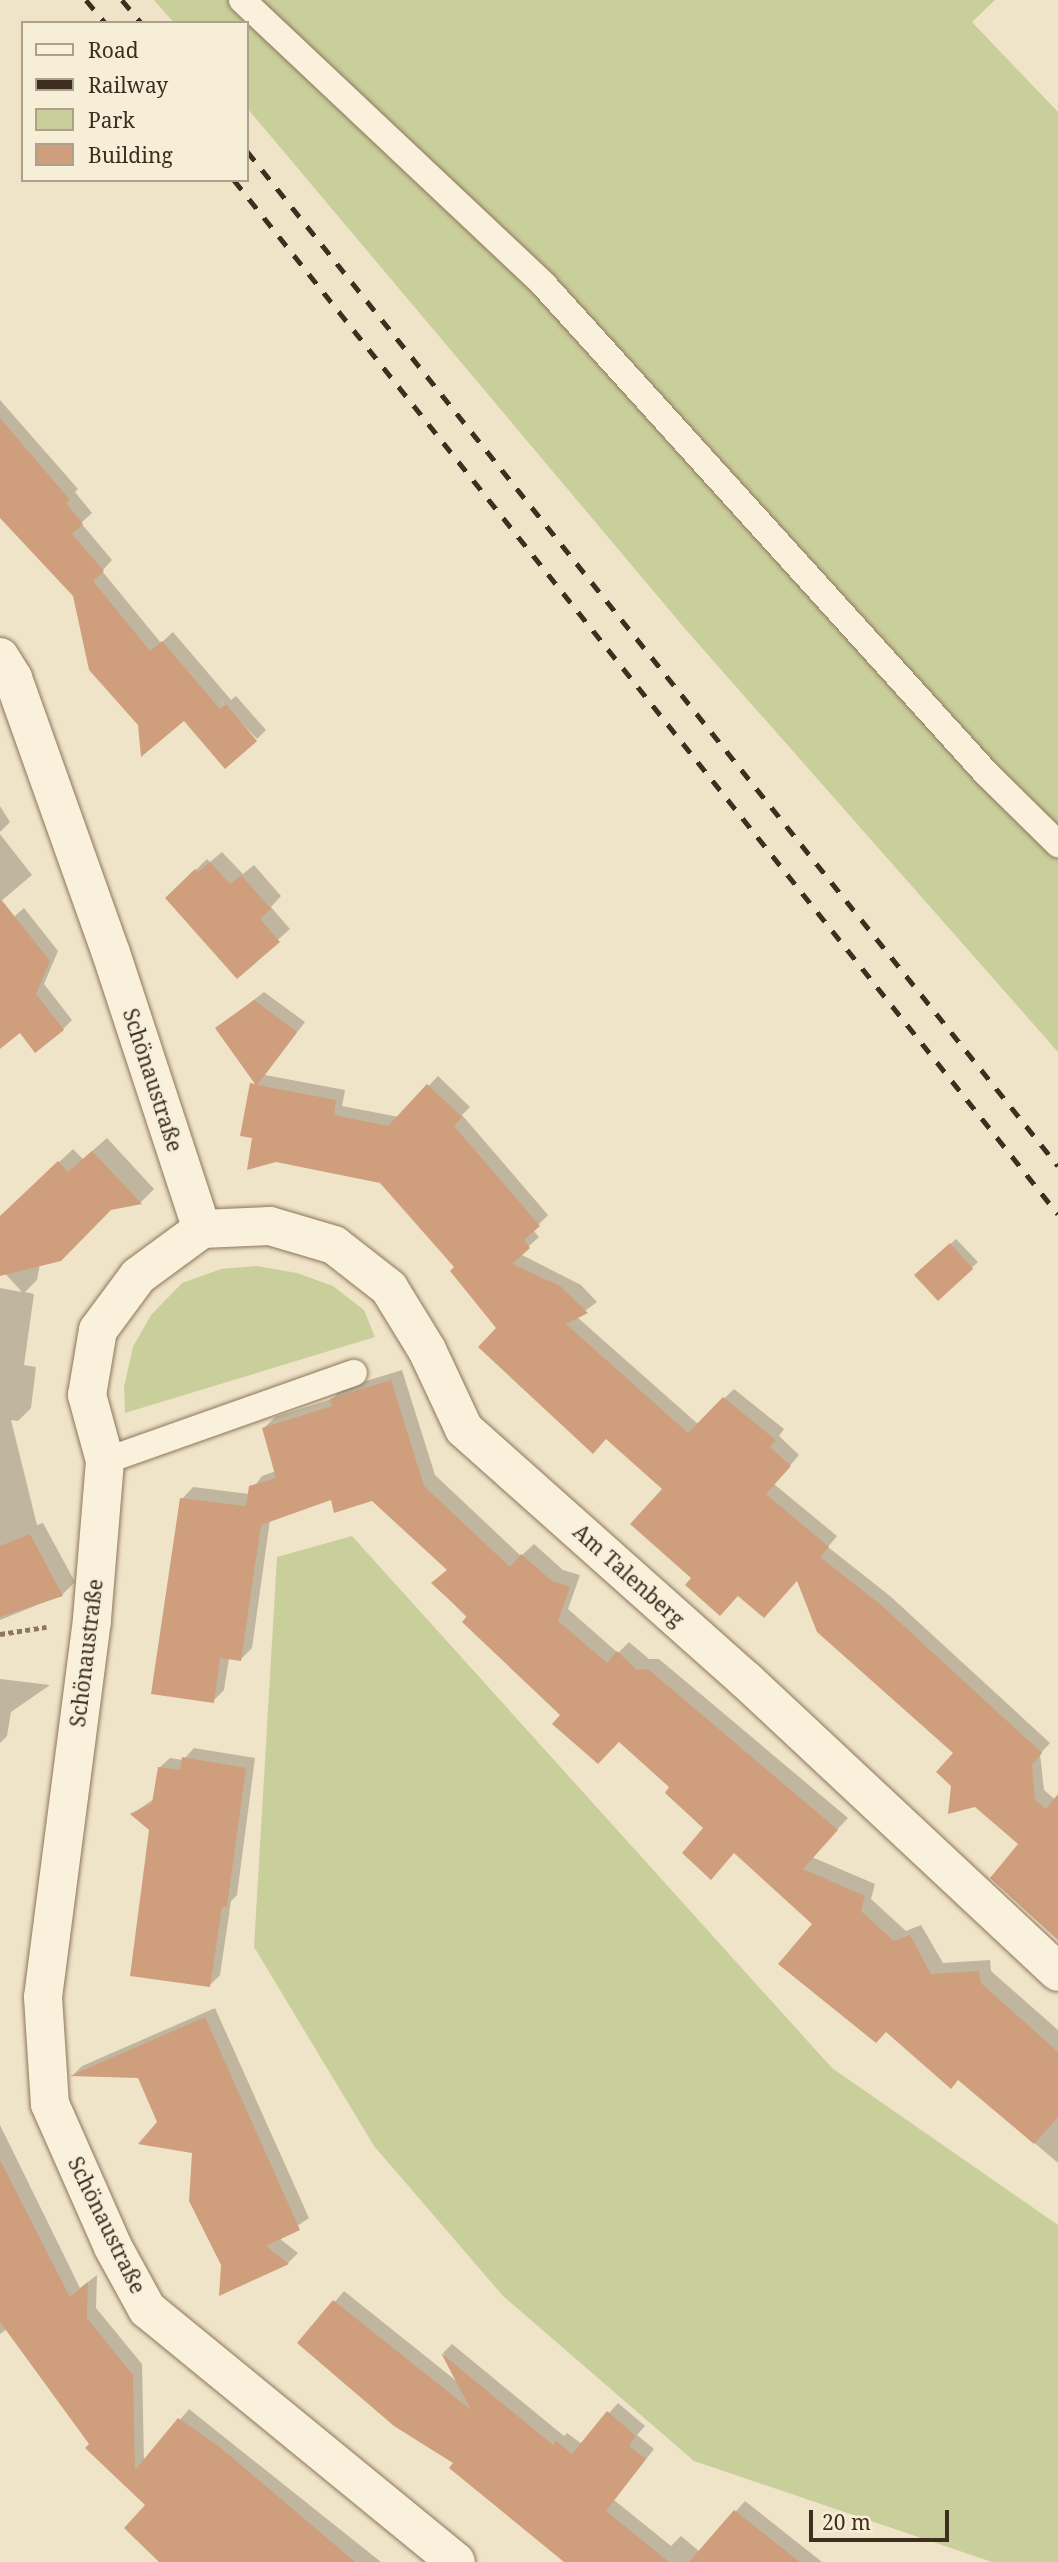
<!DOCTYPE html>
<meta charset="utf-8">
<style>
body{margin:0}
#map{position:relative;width:1058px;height:2562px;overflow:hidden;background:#f0e4c8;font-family:"Noto Serif",serif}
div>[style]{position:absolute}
.green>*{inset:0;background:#c9cf9b}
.shadow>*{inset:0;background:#0003}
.building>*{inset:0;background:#cf9f7d}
.path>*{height:4.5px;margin-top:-2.25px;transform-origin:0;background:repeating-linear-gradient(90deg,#8d765c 0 5px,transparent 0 8.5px)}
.roads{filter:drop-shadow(0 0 2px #8d765c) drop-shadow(0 0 2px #8d765c)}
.service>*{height:26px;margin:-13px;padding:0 13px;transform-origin:13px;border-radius:13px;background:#faf1dc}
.minor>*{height:38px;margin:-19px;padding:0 19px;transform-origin:19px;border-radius:19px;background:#faf1dc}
.rail>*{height:5px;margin-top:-2.5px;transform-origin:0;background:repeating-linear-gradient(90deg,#3d2e20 0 12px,transparent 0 24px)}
span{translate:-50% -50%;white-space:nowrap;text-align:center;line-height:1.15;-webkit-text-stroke:5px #f7eed8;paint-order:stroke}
.street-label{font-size:21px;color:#3d2e20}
.legend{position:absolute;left:21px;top:21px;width:228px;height:161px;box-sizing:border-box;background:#f7eed8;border:2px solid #ada18e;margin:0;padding:9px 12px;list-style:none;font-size:21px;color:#3d2e20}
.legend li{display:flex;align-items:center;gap:14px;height:35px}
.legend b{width:35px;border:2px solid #ada18e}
.scale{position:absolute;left:809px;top:2510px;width:140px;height:32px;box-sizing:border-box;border:4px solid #3d2e20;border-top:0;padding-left:9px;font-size:21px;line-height:24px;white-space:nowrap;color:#3d2e20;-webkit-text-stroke:5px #f7eed8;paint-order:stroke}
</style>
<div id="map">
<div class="green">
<i style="clip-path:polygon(154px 0,232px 0,535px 284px,1005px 806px,1058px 857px,1058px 1052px,687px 631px,247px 108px,247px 23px,174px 23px)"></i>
<i style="clip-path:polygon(256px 0,995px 0,972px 22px,1058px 112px,1058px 833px,547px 269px)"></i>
<i style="clip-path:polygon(257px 1266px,297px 1273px,333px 1286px,364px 1310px,375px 1337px,125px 1413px,124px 1387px,133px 1347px,151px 1315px,182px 1283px,221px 1269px)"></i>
<i style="clip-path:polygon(352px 1536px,832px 2068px,1058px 2225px,1058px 2562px,992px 2562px,694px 2461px,503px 2296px,374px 2146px,254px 1947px,277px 1557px)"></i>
</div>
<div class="shadow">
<i style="clip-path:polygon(0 400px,78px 489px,75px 492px,92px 513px,81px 523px,112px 560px,102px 571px,161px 643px,173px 632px,231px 700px,236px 696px,266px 730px,257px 739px,219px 699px,255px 741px,184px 719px,140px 724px,75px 596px,0 514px)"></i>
<i style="clip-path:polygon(0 806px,10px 822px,0 832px)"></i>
<i style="clip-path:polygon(0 834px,32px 875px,0 902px)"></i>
<i style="clip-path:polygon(222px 852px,243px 874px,254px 865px,281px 896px,271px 907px,290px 929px,237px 976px,167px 898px,207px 859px,210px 862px)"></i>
<i style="clip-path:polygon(24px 908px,58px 951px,44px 984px,72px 1020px,63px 1029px,20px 1030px,0 1046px,0 929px)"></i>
<i style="clip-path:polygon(264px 992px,305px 1022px,265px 1075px,345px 1090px,342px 1106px,399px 1117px,438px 1076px,470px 1107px,462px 1115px,548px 1215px,533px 1230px,539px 1237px,520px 1254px,581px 1285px,597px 1302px,577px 1317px,698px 1424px,734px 1389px,784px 1429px,779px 1436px,799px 1455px,774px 1484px,837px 1536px,828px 1547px,890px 1596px,1050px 1743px,1040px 1754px,1044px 1790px,1058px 1802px,1058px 1938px,1020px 1844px,955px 1753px,798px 1578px,739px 1594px,693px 1578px,664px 1489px,498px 1328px,456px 1267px,381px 1182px,254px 1136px,255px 1081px,217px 1029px)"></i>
<i style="clip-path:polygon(107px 1138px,154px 1189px,141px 1202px,110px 1209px,40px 1264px,37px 1280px,25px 1292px,34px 1294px,24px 1365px,36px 1367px,31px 1408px,18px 1421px,11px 1420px,37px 1525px,43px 1523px,75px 1582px,62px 1595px,0 1620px,0 1288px,22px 1292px,0 1268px,0 1218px,73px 1149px,83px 1159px)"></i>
<i style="clip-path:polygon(956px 1239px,978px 1262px,938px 1299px,917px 1275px)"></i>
<i style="clip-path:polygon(402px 1370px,435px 1475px,521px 1556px,534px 1544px,563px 1570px,580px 1575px,568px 1609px,618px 1653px,629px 1642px,649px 1659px,659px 1659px,848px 1818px,812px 1857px,875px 1884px,871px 1899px,906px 1931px,921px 1925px,943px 1963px,990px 1960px,991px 1971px,1058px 2030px,1058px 2163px,959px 2078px,814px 1924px,706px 1827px,672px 1787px,619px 1740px,562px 1715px,433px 1583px,448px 1569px,373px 1499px,333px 1498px,270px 1520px,252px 1648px,241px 1659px,229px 1658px,224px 1690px,213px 1701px,182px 1499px,193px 1487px,249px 1494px,262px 1476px,276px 1471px,263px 1429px,275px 1417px,332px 1399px,343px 1388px)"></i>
<i style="clip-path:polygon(0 1679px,50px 1685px,11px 1712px,7px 1736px,0 1743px)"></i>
<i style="clip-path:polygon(194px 1748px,255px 1758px,237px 1895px,231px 1901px,220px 1975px,210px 1985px,151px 1830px,132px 1814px,155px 1798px,159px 1768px,170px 1758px,183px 1760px)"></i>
<i style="clip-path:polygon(215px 2008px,309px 2218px,279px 2238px,298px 2253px,288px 2263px,221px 2294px,223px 2265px,193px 2152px,159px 2123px,139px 2077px,74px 2074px,82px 2066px)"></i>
<i style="clip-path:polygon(0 2125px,80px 2288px,97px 2275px,96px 2308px,142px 2364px,144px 2462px,189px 2409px,381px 2562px,161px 2562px,148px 2505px,91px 2444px,7px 2329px,0 2334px)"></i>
<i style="clip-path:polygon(344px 2291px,459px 2383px,443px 2353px,452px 2344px,564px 2436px,567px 2433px,582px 2444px,618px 2403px,645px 2426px,637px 2435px,654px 2449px,614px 2500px,671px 2546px,681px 2536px,700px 2552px,745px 2501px,822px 2562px,565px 2562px,455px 2463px,300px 2343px)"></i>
</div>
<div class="building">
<i style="clip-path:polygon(0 418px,70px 500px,66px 503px,83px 524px,72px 534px,104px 571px,93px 581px,150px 651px,162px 641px,220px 709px,226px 704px,257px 741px,225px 769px,184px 721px,141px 757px,138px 725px,89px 670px,73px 596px,0 518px)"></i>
<i style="clip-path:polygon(210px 862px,230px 884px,241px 875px,271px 909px,260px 919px,280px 942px,237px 979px,165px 898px,195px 869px,198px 872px)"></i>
<i style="clip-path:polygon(0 898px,50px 961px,36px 994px,64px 1030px,35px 1053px,20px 1033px,0 1049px)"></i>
<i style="clip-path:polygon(254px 1000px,297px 1032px,257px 1085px,336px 1100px,334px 1115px,388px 1126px,427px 1084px,462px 1117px,454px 1126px,540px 1226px,524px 1240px,530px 1248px,512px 1264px,560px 1286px,588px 1313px,566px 1324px,688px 1433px,723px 1397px,776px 1440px,770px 1447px,791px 1466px,766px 1494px,829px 1547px,820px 1557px,881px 1605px,1042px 1753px,1032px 1765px,1035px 1800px,1046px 1809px,1058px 1794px,1058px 1940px,990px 1878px,1018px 1844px,975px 1807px,948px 1814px,951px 1786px,936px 1772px,953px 1753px,817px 1632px,797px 1581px,764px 1618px,738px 1596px,720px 1616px,685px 1585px,691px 1578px,630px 1524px,662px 1489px,606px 1439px,593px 1454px,478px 1347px,496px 1328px,450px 1271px,454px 1267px,380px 1183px,276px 1162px,247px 1170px,252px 1138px,240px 1136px,250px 1083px,255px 1084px,215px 1028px)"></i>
<i style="clip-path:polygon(92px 1151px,142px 1204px,111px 1210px,61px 1261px,0 1276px,0 1216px,58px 1161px,68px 1172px)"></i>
<i style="clip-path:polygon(950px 1243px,973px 1269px,938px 1301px,914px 1275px)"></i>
<i style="clip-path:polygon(391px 1380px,424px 1486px,510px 1567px,521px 1554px,552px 1581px,570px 1587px,558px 1621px,607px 1663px,617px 1651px,637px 1670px,648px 1669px,838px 1830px,803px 1869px,865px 1896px,861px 1911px,894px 1941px,910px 1935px,931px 1974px,979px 1971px,981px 1983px,1058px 2052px,1058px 2117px,1034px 2144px,958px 2080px,951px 2089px,886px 2032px,876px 2043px,778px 1964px,812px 1924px,734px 1853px,711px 1880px,682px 1853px,703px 1828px,665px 1793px,669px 1787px,619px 1742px,598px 1764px,552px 1724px,560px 1715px,462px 1622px,467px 1616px,431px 1583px,447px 1570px,372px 1501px,334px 1513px,331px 1500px,261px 1525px,241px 1661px,220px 1658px,214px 1703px,151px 1694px,180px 1498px,246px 1506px,249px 1486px,276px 1478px,262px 1428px,332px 1406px,330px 1399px)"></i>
<i style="clip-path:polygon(30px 1534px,63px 1596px,0 1617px,0 1546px)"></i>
<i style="clip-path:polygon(182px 1757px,246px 1768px,227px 1907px,222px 1907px,210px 1987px,130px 1976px,149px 1830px,130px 1814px,152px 1803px,158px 1767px,180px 1770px)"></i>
<i style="clip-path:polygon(205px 2017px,300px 2230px,266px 2246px,289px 2264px,219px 2296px,221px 2265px,189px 2201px,192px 2153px,138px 2144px,157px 2122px,138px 2078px,70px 2076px)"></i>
<i style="clip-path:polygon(0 2160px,70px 2297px,88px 2282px,87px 2318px,133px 2375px,135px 2470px,178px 2418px,221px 2448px,355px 2562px,159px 2562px,124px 2528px,145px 2505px,85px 2448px,89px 2444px,0 2322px)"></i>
<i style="clip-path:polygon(333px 2300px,471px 2410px,441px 2353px,553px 2445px,556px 2441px,572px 2454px,607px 2411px,636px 2436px,629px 2446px,646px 2459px,606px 2511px,669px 2562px,564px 2562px,449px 2468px,453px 2463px,394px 2426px,297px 2343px)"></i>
<i style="clip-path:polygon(734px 2510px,800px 2562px,689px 2562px)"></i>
</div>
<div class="path">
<i style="left:0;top:1634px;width:47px;rotate:-8.7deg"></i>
</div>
<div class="roads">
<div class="service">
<i style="left:242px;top:0;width:415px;rotate:43.3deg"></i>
<i style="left:544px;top:285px;width:660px;rotate:47.83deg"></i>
<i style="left:987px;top:774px;width:100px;rotate:44.6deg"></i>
<i style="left:105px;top:1461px;width:264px;rotate:-19.5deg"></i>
</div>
<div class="minor">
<i style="left:0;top:657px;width:25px;rotate:58deg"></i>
<i style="left:13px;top:678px;width:292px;rotate:70.4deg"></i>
<i style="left:111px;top:953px;width:291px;rotate:71.8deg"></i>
<i style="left:202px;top:1229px;width:79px;rotate:143.7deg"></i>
<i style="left:138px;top:1276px;width:67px;rotate:126.5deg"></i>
<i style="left:98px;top:1330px;width:66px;rotate:99.6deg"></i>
<i style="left:87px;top:1395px;width:68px;rotate:74.7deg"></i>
<i style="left:105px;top:1461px;width:160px;rotate:94.7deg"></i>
<i style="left:92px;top:1620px;width:380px;rotate:97.4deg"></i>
<i style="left:43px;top:1997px;width:107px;rotate:86.3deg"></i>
<i style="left:50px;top:2104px;width:156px;rotate:66.2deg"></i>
<i style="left:113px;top:2247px;width:71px;rotate:61.3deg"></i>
<i style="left:147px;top:2309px;width:399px;rotate:39.3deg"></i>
<i style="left:202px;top:1229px;width:68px;rotate:-2.5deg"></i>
<i style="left:270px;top:1226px;width:67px;rotate:16.5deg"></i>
<i style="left:334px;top:1245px;width:70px;rotate:38deg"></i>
<i style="left:389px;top:1288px;width:73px;rotate:58.5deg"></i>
<i style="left:427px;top:1350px;width:87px;rotate:64.9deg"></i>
<i style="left:464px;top:1429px;width:378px;rotate:41.7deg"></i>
<i style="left:746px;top:1680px;width:427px;rotate:43.1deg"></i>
</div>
</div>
<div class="rail">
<i style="left:86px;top:0;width:30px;rotate:50deg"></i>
<i style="left:122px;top:0;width:30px;rotate:50deg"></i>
<i style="left:247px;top:151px;width:1299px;rotate:51.37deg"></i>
<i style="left:234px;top:180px;width:1322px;rotate:51.45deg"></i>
</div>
<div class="street-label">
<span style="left:153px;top:1080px;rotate:72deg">Schönaustraße</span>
<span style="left:629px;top:1575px;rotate:42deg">Am Talenberg</span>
<span style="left:86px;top:1653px;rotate:-83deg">Schönaustraße</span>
<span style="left:107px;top:2225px;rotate:64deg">Schönaustraße</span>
</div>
<ul class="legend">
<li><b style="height:9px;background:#faf1dc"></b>Road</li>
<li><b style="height:9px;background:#3d2e20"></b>Railway</li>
<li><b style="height:19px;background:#c9cf9b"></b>Park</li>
<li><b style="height:19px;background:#cf9f7d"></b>Building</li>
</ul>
<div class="scale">20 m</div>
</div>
